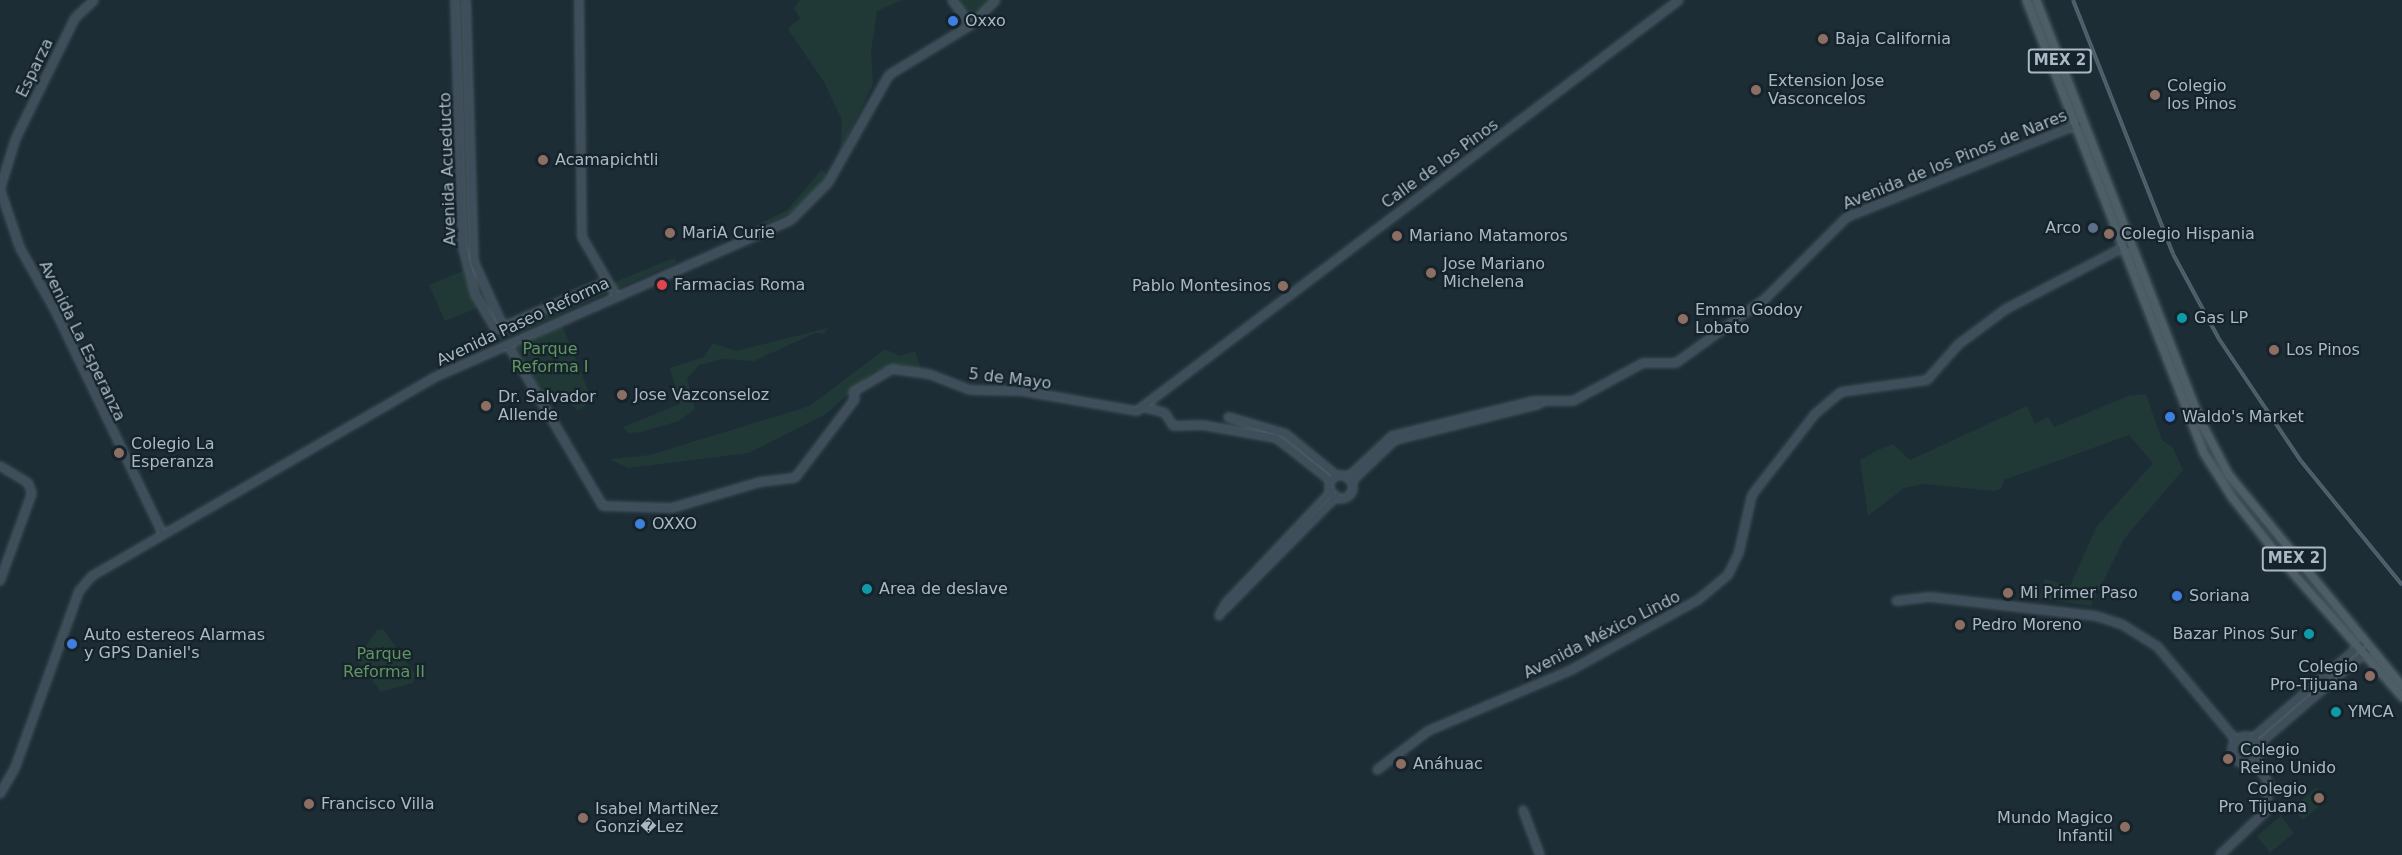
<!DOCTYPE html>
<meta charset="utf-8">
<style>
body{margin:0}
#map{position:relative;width:2402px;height:855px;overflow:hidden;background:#1d2d36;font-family:"DejaVu Sans",sans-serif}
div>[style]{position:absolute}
.green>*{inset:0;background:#203936}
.round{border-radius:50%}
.roads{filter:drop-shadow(0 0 2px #4d5c65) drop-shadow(0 0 2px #4d5c65)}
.secondary>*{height:6px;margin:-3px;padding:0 3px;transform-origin:3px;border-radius:3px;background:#3e4e5a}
.secondary>.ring{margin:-3px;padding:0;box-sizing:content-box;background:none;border:6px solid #3e4e5a;border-radius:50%}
.primary>*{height:7px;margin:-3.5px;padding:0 3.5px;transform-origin:3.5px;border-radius:3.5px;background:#4d5e67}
.rail>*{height:4px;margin-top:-2px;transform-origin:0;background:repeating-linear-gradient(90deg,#16232b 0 4.5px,#51636f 0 9px);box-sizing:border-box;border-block:2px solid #51636f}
.dots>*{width:16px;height:16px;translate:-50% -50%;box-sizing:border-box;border:3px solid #16232b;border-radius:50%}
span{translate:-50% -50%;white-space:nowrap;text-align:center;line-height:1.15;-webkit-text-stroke:4.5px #16232b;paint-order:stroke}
.shield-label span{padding:2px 4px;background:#16232b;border:2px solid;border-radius:4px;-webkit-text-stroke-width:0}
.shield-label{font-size:15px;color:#a9b9c5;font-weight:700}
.poi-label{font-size:16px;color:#a9b9c5}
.left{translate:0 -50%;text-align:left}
.right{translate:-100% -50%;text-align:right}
.street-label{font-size:16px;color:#a9b9c5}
.park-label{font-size:16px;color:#609661}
</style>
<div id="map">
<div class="green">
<i style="clip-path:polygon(800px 0,902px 0,877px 11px,871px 51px,873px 84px,840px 152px,842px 120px,824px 82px,788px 29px,800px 18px,794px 8px)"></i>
<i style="clip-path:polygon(952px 0,996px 0,971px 25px)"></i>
<i style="clip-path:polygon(822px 169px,827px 175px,816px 191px,791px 213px,727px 240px,787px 210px)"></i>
<i style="clip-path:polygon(674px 258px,677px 262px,616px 289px,613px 283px)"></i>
<i style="clip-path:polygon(463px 271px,477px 308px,445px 321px,429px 285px)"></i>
<i style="clip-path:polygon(602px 288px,606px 293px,500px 341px,497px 337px)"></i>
<i style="clip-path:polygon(562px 325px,592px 400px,578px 411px,560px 393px,547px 402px,516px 347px)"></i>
<i style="clip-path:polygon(828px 328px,824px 334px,815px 333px,754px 361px,723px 359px,699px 365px,687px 379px,695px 409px,679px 421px,641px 432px,628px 433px,623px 427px,680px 404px,670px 368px,704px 357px,713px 343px,736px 351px)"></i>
<i style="clip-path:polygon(885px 349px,899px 356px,915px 351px,922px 371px,901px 365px,874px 371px,826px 414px,749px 453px,628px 468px,610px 459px,650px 455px,810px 406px)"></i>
<i style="clip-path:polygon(2146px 394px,2162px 440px,2173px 448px,2183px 470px,2124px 539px,2091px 606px,2039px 598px,2045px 579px,2070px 586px,2097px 526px,2153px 463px,2129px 435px,2004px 480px,2001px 489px,1994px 491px,1923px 484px,1904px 488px,1868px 516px,1860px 460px,1876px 451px,1893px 444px,1910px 460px,2027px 406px,2035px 424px,2048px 417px,2054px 427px,2128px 396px)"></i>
<i style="clip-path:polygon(383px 629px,415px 674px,413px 683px,381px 692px,356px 659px,377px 630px)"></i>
<i class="round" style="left:2236px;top:739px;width:22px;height:22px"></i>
<i style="clip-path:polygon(2317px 787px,2327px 800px,2303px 820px,2292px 808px)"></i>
<i style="clip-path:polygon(2281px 816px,2294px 833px,2270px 853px,2257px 836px)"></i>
</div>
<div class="roads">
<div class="secondary">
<i style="left:455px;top:0;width:248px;rotate:88.2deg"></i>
<i style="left:463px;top:248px;width:48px;rotate:75.4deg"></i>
<i style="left:475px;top:294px;width:42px;rotate:59.7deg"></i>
<i style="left:496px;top:330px;width:120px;rotate:-23.6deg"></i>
<i style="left:466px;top:0;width:262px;rotate:88.3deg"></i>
<i style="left:474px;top:262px;width:70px;rotate:65.6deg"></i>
<i style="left:579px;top:0;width:237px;rotate:89.3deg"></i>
<i style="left:582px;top:237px;width:66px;rotate:59.9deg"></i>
<i style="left:952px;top:0;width:31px;rotate:53deg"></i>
<i style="left:0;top:189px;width:62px;rotate:71.3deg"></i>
<i style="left:20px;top:248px;width:71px;rotate:60.6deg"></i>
<i style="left:55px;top:310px;width:249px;rotate:64.3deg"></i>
<i style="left:0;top:189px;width:53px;rotate:-72.6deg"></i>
<i style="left:16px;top:138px;width:134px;rotate:-63.8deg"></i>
<i style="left:75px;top:18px;width:26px;rotate:-43deg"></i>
<i style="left:508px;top:345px;width:187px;rotate:59.5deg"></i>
<i style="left:603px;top:506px;width:69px;rotate:1.7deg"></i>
<i style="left:672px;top:508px;width:92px;rotate:-16.5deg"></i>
<i style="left:760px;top:482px;width:35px;rotate:-7deg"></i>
<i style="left:795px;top:478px;width:99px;rotate:-52.8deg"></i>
<i style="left:855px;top:399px;width:7px;rotate:-106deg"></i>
<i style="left:853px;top:392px;width:45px;rotate:-30.5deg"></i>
<i style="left:892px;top:369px;width:37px;rotate:8deg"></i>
<i style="left:929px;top:374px;width:44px;rotate:21.3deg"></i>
<i style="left:970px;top:390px;width:52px;rotate:1.1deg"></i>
<i style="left:1022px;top:391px;width:117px;rotate:9.9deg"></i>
<i style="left:1137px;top:411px;width:680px;rotate:-37.17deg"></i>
<i style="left:1143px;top:407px;width:23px;rotate:15deg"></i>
<i style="left:1165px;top:413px;width:15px;rotate:58deg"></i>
<i style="left:1173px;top:426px;width:29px;rotate:-2deg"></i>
<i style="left:1202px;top:425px;width:75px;rotate:10deg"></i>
<i style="left:1276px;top:438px;width:68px;rotate:37.9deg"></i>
<i style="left:1228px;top:417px;width:60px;rotate:16.3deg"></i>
<i style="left:1286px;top:434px;width:65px;rotate:39.4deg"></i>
<i style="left:0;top:466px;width:33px;rotate:31deg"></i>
<i style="left:28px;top:483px;width:11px;rotate:68deg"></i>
<i style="left:32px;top:493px;width:94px;rotate:110deg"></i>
<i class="ring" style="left:1329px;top:475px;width:18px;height:18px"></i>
<i style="left:1347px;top:478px;width:62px;rotate:-43deg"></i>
<i style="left:1392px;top:436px;width:145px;rotate:-13.9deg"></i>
<i style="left:1533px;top:401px;width:40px"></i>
<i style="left:1573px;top:401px;width:80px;rotate:-28.5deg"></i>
<i style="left:1643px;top:363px;width:33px"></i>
<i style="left:1676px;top:363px;width:111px;rotate:-35.8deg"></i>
<i style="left:1766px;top:298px;width:115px;rotate:-45deg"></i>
<i style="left:1847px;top:217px;width:248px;rotate:-21.8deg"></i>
<i style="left:1351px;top:482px;width:61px;rotate:-43.7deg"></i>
<i style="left:1395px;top:440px;width:149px;rotate:-13.9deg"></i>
<i style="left:1896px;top:601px;width:34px;rotate:-7deg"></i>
<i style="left:1930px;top:597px;width:167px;rotate:6.5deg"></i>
<i style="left:2096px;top:616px;width:28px;rotate:18deg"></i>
<i style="left:2123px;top:625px;width:40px;rotate:32deg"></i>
<i style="left:2157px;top:646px;width:123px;rotate:50deg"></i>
<i style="left:1225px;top:609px;width:159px;rotate:-45.3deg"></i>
<i style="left:1219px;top:616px;width:15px;rotate:-62deg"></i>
<i style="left:1226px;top:603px;width:154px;rotate:-46.6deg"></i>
<i class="ring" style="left:2232px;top:736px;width:22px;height:22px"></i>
<i style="left:2253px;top:738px;width:147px;rotate:-40.9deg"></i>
<i style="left:2259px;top:744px;width:146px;rotate:-40.6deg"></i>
<i style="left:1377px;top:770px;width:64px;rotate:-37.4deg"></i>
<i style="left:1428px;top:731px;width:155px;rotate:-23.1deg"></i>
<i style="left:1571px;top:670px;width:145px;rotate:-28.9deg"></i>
<i style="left:1698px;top:600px;width:39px;rotate:-40deg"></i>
<i style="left:1728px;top:575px;width:25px;rotate:-64deg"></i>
<i style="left:1739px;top:552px;width:58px;rotate:-77.2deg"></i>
<i style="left:1752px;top:495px;width:103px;rotate:-52.1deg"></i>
<i style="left:1815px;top:414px;width:34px;rotate:-40deg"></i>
<i style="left:1841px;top:392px;width:87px;rotate:-7.9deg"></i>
<i style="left:1927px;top:380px;width:48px;rotate:-48.4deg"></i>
<i style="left:1959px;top:344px;width:59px;rotate:-36.7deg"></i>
<i style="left:2006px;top:309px;width:140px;rotate:-27.7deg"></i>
<i style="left:0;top:794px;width:30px;rotate:-60deg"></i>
<i style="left:15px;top:768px;width:188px;rotate:-70.1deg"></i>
<i style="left:79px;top:591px;width:20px;rotate:-49deg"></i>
<i style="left:92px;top:576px;width:394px;rotate:-30.1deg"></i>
<i style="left:433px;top:378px;width:391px;rotate:-23.8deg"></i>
<i style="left:791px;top:220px;width:52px;rotate:-45deg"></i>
<i style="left:828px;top:183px;width:124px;rotate:-60.5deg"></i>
<i style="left:889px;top:75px;width:96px;rotate:-31.4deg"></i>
<i style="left:971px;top:25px;width:35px;rotate:-45deg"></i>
<i style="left:1523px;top:810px;width:48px;rotate:69.3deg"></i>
<i style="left:2220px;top:855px;width:64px;rotate:-43.7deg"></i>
<i style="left:2266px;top:811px;width:27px;rotate:-84deg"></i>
<i style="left:2269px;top:784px;width:27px;rotate:-121deg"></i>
</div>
<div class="primary">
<i style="left:2026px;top:0;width:485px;rotate:68.6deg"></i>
<i style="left:2203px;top:452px;width:52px;rotate:57.5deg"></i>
<i style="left:2231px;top:496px;width:85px;rotate:51.7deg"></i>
<i style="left:2284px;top:563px;width:179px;rotate:48.6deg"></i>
<i style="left:2036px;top:0;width:451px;rotate:68.7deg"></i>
<i style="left:2200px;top:420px;width:61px;rotate:62.6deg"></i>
<i style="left:2228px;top:474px;width:274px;rotate:50.6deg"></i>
</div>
</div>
<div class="rail">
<i style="left:2073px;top:0;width:273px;rotate:68.5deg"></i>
<i style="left:2173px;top:254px;width:97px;rotate:61.6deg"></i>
<i style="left:2219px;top:339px;width:147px;rotate:56.1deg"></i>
<i style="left:2301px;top:461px;width:160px;rotate:50.8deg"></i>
</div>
<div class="dots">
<i style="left:953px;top:21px;background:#3f7fe0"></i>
<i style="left:1823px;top:39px;background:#8d6e63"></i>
<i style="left:1756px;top:90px;background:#8d6e63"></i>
<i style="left:2155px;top:95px;background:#8d6e63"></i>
<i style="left:543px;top:160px;background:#8d6e63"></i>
<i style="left:2093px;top:228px;background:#5c6f8a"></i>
<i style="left:670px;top:233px;background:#8d6e63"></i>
<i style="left:2109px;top:234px;background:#8d6e63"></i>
<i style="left:1397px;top:236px;background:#8d6e63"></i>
<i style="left:1431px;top:273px;background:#8d6e63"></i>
<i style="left:662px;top:285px;background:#e0444e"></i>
<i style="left:1283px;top:286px;background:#8d6e63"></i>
<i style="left:2182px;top:318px;background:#0f9aa8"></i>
<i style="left:1683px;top:319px;background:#8d6e63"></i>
<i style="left:2274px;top:350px;background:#8d6e63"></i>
<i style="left:622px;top:395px;background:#8d6e63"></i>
<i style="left:486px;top:406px;background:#8d6e63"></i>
<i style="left:2170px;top:417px;background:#3f7fe0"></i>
<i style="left:119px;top:453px;background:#8d6e63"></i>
<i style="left:640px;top:524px;background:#3f7fe0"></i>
<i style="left:867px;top:589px;background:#0f9aa8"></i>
<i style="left:2008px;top:593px;background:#8d6e63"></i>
<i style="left:2177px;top:596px;background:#3f7fe0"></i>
<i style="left:1960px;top:625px;background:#8d6e63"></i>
<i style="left:2309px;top:634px;background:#0f9aa8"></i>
<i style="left:72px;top:644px;background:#3f7fe0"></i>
<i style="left:2370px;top:676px;background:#8d6e63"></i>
<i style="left:2336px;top:712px;background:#0f9aa8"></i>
<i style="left:2228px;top:759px;background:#8d6e63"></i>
<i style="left:1401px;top:764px;background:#8d6e63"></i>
<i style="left:2319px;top:798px;background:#8d6e63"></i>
<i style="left:309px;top:804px;background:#8d6e63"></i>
<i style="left:583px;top:818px;background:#8d6e63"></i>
<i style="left:2125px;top:827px;background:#8d6e63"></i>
</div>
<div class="shield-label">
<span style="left:2060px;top:61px">MEX 2</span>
<span style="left:2294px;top:559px">MEX 2</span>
</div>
<div class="poi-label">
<span class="left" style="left:965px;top:21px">Oxxo</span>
<span class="left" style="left:1835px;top:39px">Baja California</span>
<span class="left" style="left:1768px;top:90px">Extension Jose<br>Vasconcelos</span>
<span class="left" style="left:2167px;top:95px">Colegio<br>los Pinos</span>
<span class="left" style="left:555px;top:160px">Acamapichtli</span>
<span class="right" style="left:2081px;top:228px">Arco</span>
<span class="left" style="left:682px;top:233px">MariA Curie</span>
<span class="left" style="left:2121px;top:234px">Colegio Hispania</span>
<span class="left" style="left:1409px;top:236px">Mariano Matamoros</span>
<span class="left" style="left:1443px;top:273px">Jose Mariano<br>Michelena</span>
<span class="left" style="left:674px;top:285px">Farmacias Roma</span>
<span class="right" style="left:1271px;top:286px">Pablo Montesinos</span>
<span class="left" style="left:1695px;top:319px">Emma Godoy<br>Lobato</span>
<span class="left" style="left:2194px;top:318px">Gas LP</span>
<span class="left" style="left:2286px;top:350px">Los Pinos</span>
<span class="left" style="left:634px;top:395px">Jose Vazconseloz</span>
<span class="left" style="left:498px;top:406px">Dr. Salvador<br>Allende</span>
<span class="left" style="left:2182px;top:417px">Waldo's Market</span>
<span class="left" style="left:131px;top:453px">Colegio La<br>Esperanza</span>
<span class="left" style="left:652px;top:524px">OXXO</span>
<span class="left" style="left:879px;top:589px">Area de deslave</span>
<span class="left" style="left:2020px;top:593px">Mi Primer Paso</span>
<span class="left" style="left:2189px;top:596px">Soriana</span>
<span class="left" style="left:1972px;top:625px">Pedro Moreno</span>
<span class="right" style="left:2297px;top:634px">Bazar Pinos Sur</span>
<span class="left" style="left:84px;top:644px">Auto estereos Alarmas<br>y GPS Daniel's</span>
<span class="right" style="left:2358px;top:676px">Colegio<br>Pro-Tijuana</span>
<span class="left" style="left:2348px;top:712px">YMCA</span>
<span class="left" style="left:2240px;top:759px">Colegio<br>Reino Unido</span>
<span class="left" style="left:1413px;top:764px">Anáhuac</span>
<span class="right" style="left:2307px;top:798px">Colegio<br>Pro Tijuana</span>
<span class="left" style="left:321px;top:804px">Francisco Villa</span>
<span class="left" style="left:595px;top:818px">Isabel MartiNez<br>Gonzi�Lez</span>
<span class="right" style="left:2113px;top:827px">Mundo Magico<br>Infantil</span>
</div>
<div class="street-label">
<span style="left:35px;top:68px;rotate:-64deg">Esparza</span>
<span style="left:1955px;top:160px;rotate:-22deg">Avenida de los Pinos de Nares</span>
<span style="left:1440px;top:164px;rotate:-36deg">Calle de los Pinos</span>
<span style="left:448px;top:169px;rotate:-92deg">Avenida Acueducto</span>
<span style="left:523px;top:322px;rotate:-25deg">Avenida Paseo Reforma</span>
<span style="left:82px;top:341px;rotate:64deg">Avenida La Esperanza</span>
<span style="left:1010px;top:379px;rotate:7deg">5 de Mayo</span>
<span style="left:1602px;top:635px;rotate:-27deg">Avenida México Lindo</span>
</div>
<div class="park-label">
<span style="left:550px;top:358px">Parque<br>Reforma I</span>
<span style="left:384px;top:663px">Parque<br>Reforma II</span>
</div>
</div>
